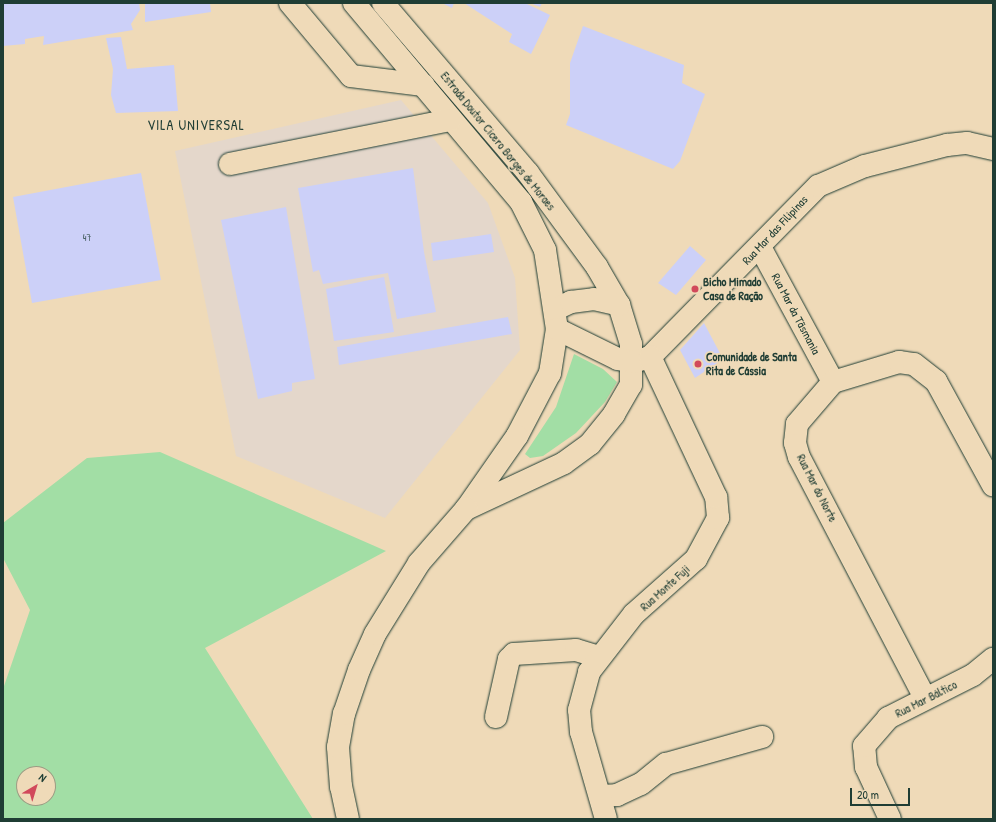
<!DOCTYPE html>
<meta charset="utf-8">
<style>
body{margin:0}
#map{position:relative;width:996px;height:822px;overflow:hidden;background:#efdab8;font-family:"Patrick Hand",sans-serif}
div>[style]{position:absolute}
.built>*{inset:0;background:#e4d7cb}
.green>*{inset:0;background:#a2dea5}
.building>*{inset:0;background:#ccd0f8}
.roads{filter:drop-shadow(0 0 1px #1f3d34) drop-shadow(0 0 1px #1f3d34)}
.minor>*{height:22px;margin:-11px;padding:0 11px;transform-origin:11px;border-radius:11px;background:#efdab8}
.dots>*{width:11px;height:11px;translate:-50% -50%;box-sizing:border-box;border:2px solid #efdab8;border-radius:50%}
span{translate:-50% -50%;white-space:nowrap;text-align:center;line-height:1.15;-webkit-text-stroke:3.5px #efdab8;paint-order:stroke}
.number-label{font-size:10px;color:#4a6265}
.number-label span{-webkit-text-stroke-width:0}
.street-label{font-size:12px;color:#1f3d34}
.poi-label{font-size:12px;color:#1f3d34;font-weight:700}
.left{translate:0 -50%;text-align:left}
.quarter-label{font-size:14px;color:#1f3d34;letter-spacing:1px}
.frame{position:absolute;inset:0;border:4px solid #1f3d34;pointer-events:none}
.north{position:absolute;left:16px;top:766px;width:40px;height:40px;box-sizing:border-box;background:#efdab8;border:1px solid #9c9b83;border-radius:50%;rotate:38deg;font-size:11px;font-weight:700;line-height:16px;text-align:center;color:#1f3d34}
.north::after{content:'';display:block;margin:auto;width:14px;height:18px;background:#d1495b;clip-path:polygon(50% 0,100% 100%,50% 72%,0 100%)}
.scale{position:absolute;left:850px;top:788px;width:60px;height:18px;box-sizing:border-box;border:2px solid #1f3d34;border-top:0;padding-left:5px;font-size:12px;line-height:14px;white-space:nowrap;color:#1f3d34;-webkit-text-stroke:3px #efdab8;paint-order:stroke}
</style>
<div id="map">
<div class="built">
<i style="clip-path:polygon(401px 100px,488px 203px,515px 278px,520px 350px,385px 518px,236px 456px,175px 151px)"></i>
</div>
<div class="green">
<i style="clip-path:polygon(574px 354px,603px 369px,617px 382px,605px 402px,576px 433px,543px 456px,530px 458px,525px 454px,556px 407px)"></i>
<i style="clip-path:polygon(evenodd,160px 452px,386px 551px,205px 648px,313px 819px,3px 819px,3px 689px,30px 610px,3px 558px,3px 523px,87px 458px,160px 452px,24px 774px,48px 774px,48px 798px,24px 798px,24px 774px)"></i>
</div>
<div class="building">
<i style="clip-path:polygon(3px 3px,139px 3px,140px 10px,131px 24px,133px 30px,43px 45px,44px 36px,25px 39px,25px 44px,3px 46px)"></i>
<i style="clip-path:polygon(145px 3px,210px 3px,211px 12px,145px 22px)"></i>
<i style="clip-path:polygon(442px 3px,454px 3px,452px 8px)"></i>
<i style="clip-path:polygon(464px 3px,527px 4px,550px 15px,531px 54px,509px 42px,512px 34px)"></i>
<i style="clip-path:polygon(530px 3px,542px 3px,540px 7px)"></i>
<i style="clip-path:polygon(583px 26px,684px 65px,682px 83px,705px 94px,680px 161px,673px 169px,566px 125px,570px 114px,570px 63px)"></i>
<i style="clip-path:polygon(121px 37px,127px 69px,174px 65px,178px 111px,116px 113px,111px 95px,113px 69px,106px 38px)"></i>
<i style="clip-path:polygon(413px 168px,424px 252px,436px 312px,397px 319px,388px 273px,323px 284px,319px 270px,313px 272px,298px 188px)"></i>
<i style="clip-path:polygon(141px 173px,161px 280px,32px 303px,13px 197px)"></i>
<i style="clip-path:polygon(286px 207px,315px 379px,292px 383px,292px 391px,258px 399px,221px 220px)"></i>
<i style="clip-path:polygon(491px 234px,494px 252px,433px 261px,431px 243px)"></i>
<i style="clip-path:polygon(690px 246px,706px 260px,676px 295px,658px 283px)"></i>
<i style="clip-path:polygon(384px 277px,394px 332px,334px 341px,326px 289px)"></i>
<i style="clip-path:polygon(508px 317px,512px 334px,339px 365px,337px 347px)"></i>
<i style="clip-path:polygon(704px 323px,723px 359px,695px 378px,680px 350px)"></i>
</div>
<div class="roads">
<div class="minor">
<i style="left:290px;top:3px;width:95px;rotate:50.1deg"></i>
<i style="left:351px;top:76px;width:73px;rotate:7.1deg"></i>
<i style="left:354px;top:3px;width:260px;rotate:50deg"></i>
<i style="left:521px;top:202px;width:54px;rotate:63.4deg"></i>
<i style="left:545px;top:250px;width:80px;rotate:81.4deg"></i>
<i style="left:557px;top:329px;width:45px;rotate:99deg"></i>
<i style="left:550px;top:373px;width:71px;rotate:117.6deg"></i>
<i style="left:517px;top:436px;width:89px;rotate:124.9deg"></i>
<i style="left:466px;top:509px;width:108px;rotate:-25.1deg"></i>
<i style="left:564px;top:463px;width:32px;rotate:-36deg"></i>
<i style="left:590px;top:444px;width:38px;rotate:-51deg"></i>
<i style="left:614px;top:414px;width:34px;rotate:-60deg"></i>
<i style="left:631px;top:385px;width:41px;rotate:-90deg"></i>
<i style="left:631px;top:344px;width:41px;rotate:-107.1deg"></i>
<i style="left:619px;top:305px;width:44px;rotate:-120.1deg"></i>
<i style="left:597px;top:267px;width:117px;rotate:-126.3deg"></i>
<i style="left:528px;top:173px;width:223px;rotate:-130.5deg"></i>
<i style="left:230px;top:164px;width:225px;rotate:-11.3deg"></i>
<i style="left:760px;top:247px;width:153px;rotate:61.6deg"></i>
<i style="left:556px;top:309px;width:17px;rotate:-25deg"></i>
<i style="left:571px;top:302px;width:23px;rotate:-7deg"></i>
<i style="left:594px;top:299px;width:26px;rotate:13deg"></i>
<i style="left:557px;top:329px;width:68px;rotate:26.2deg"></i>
<i style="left:618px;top:359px;width:15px;rotate:11deg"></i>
<i style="left:633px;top:362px;width:18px;rotate:-16deg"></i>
<i style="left:650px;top:357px;width:240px;rotate:-45.5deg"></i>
<i style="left:818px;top:186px;width:51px;rotate:-23.1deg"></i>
<i style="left:865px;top:166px;width:85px;rotate:-14.4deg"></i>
<i style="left:947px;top:145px;width:20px;rotate:-6deg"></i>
<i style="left:967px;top:143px;width:27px;rotate:13deg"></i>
<i style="left:925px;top:698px;width:272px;rotate:-117.6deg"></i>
<i style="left:799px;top:457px;width:15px;rotate:-106deg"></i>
<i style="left:795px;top:443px;width:19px;rotate:-84deg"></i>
<i style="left:797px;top:424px;width:55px;rotate:-49.4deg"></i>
<i style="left:833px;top:382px;width:69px;rotate:-16.9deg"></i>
<i style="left:899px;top:362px;width:15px;rotate:8deg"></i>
<i style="left:914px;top:364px;width:28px;rotate:38deg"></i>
<i style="left:936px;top:381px;width:119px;rotate:61.3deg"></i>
<i style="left:496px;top:717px;width:59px;rotate:-77.4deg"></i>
<i style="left:509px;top:659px;width:7px;rotate:-45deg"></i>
<i style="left:514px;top:654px;width:62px;rotate:-3.7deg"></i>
<i style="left:576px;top:650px;width:24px;rotate:17deg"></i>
<i style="left:600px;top:796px;width:17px;rotate:-3deg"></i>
<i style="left:617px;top:795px;width:26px;rotate:-25deg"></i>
<i style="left:641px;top:784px;width:32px;rotate:-39deg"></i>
<i style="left:666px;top:764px;width:100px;rotate:-15.7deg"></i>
<i style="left:348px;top:819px;width:33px;rotate:-102deg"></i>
<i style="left:341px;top:787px;width:40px;rotate:-94.3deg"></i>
<i style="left:338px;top:747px;width:34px;rotate:-80deg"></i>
<i style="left:344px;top:714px;width:46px;rotate:-71.2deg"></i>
<i style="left:359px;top:670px;width:39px;rotate:-66deg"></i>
<i style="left:375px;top:634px;width:84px;rotate:-58.2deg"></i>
<i style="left:419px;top:563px;width:72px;rotate:-49deg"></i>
<i style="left:606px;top:819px;width:91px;rotate:-106deg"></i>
<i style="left:581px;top:732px;width:22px;rotate:-95deg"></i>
<i style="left:579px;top:710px;width:39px;rotate:-75deg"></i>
<i style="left:589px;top:672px;width:73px;rotate:-52.2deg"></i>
<i style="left:634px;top:614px;width:83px;rotate:-41.6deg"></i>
<i style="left:696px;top:559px;width:47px;rotate:-61.8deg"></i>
<i style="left:718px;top:518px;width:21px;rotate:-95deg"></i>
<i style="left:716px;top:497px;width:155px;rotate:-115.2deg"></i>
<i style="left:890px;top:819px;width:57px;rotate:-114.8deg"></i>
<i style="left:866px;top:767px;width:21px;rotate:-95deg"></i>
<i style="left:864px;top:746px;width:37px;rotate:-49deg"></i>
<i style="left:888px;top:718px;width:95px;rotate:-26.8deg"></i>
<i style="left:973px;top:675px;width:26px;rotate:-39deg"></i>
</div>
</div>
<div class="dots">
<i style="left:695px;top:289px;background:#d1495b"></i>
<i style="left:698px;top:364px;background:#d1495b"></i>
</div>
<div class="number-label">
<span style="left:87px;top:238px">47</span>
</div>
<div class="street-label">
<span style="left:498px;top:141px;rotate:51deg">Estrada Doutor Cicero Borges de Moraes</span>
<span style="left:775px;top:230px;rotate:-47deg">Rua Mar das Filipinas</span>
<span style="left:796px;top:314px;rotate:62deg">Rua Mar da Tãsmania</span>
<span style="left:817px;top:488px;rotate:63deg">Rua Mar do Norte</span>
<span style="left:665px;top:588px;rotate:-42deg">Rua Monte Fuji</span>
<span style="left:926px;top:699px;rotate:-27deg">Rua Mar Báltico</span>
</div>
<div class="poi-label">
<span class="left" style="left:703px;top:289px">Bicho Mimado<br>Casa de Ração</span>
<span class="left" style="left:706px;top:364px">Comunidade de Santa<br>Rita de Cássia</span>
</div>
<div class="quarter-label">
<span style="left:196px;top:125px">VILA UNIVERSAL</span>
</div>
<div class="frame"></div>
<div class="north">N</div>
<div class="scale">20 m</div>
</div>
